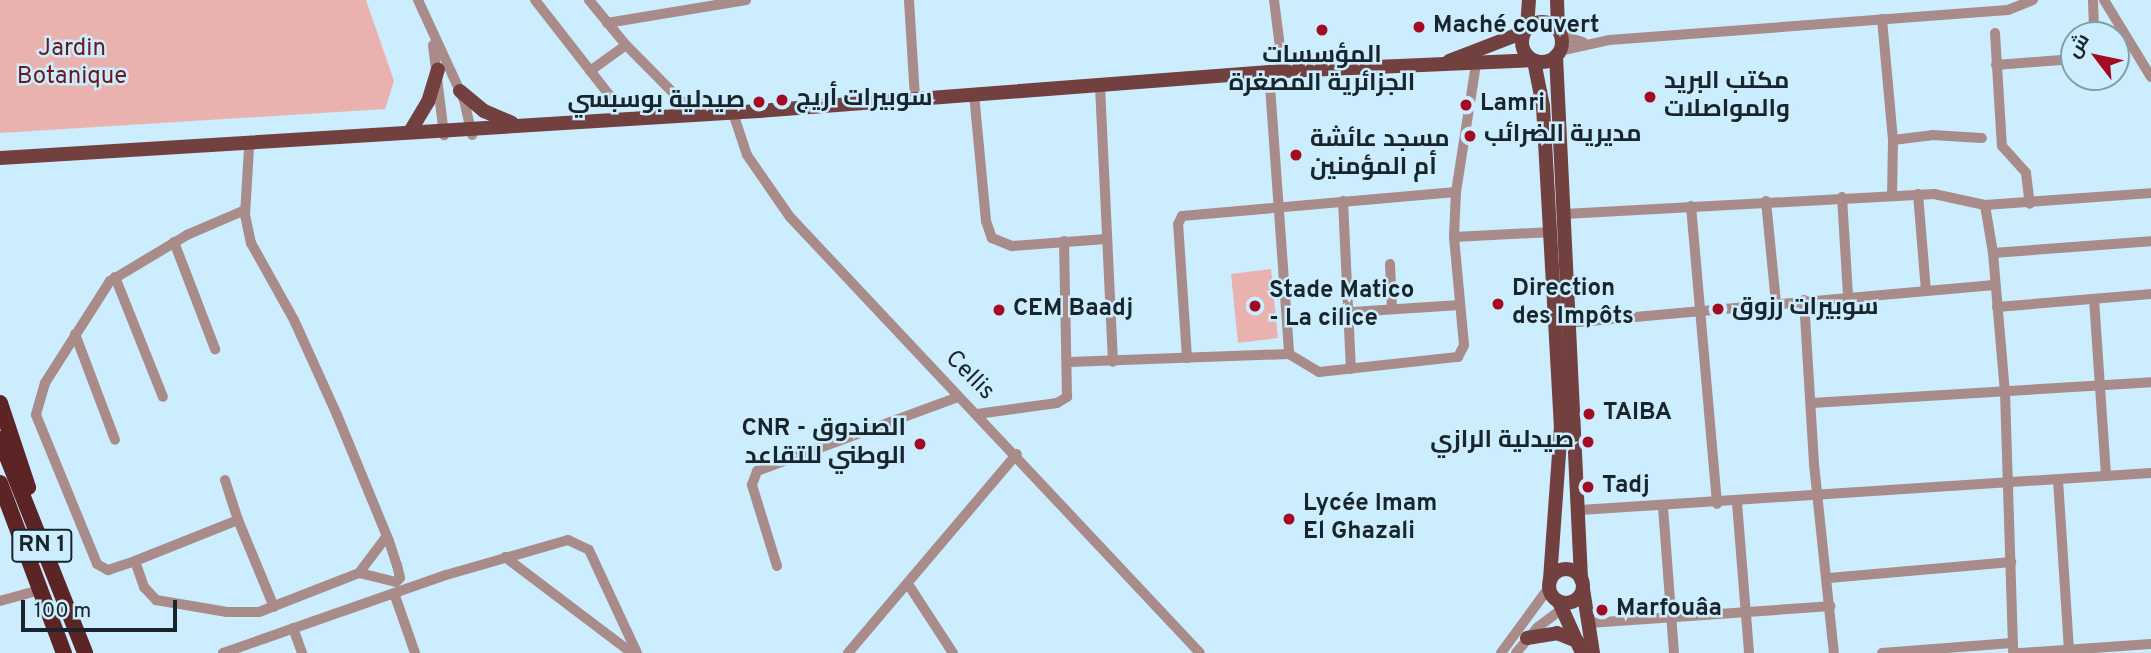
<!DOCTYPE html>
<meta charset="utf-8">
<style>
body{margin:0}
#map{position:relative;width:2151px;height:653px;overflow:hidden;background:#ccedfd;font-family:Overpass,Cairo,sans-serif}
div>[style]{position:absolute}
.green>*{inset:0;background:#e9b2ae}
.minor>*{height:10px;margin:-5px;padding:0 5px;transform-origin:5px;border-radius:5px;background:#a98b89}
.major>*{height:14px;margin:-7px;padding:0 7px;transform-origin:7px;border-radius:7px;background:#72403e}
.major>.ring{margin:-7px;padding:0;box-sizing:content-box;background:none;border:14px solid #72403e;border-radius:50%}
.highway>*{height:16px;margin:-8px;padding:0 8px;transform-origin:8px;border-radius:8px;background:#5c2424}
.dots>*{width:19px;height:19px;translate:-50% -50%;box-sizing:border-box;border:4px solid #ccedfd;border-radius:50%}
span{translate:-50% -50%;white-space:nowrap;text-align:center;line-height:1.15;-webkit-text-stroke:5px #ccedfd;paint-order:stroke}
.shield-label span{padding:2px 5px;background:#ccedfd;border:2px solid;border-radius:5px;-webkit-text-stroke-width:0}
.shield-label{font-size:23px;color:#19252b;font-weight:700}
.poi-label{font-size:24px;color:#19252b;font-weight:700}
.left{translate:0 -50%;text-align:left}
.right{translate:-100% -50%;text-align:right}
.park-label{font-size:24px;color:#6a1a1e}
.street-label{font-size:24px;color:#19252b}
.north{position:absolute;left:2060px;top:21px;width:70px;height:70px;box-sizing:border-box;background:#ccedfd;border:2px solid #849da9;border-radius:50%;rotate:302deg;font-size:19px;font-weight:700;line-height:28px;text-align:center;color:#19252b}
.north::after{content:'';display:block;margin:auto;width:24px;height:32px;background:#a50a23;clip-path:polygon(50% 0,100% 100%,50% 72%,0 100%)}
.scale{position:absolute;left:21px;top:600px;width:156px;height:32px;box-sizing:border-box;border:4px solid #19252b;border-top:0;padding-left:9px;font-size:21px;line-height:24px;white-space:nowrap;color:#19252b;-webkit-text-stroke:5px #ccedfd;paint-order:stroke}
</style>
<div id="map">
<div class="green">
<i style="clip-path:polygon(0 0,366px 0,394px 81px,385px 109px,0 133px)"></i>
<i style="clip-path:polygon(1271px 269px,1278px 338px,1238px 343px,1231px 274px)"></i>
</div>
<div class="minor">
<i style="left:418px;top:0;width:110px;rotate:65.3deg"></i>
<i style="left:464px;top:100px;width:36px;rotate:77deg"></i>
<i style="left:535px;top:0;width:127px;rotate:52deg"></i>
<i style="left:589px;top:0;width:58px;rotate:50.6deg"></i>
<i style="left:626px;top:45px;width:98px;rotate:45.4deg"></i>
<i style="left:909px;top:0;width:99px;rotate:86.5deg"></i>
<i style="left:1274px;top:0;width:72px;rotate:82.8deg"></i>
<i style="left:2093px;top:0;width:35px;rotate:88deg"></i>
<i style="left:2104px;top:0;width:90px;rotate:58.6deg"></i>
<i style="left:1882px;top:19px;width:121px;rotate:84.8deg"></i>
<i style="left:1893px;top:140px;width:56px;rotate:91deg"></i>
<i style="left:607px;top:23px;width:141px;rotate:-9.4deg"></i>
<i style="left:1995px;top:33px;width:113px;rotate:86.5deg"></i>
<i style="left:2002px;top:146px;width:36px;rotate:48deg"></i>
<i style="left:2026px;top:173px;width:31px;rotate:83deg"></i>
<i style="left:1560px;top:35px;width:24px;rotate:17deg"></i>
<i style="left:433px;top:45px;width:91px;rotate:83deg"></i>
<i style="left:1559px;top:51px;width:51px;rotate:-12.4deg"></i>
<i style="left:1609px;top:40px;width:400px;rotate:-4.3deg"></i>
<i style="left:2008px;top:10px;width:27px;rotate:-22deg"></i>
<i style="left:1996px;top:65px;width:78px;rotate:-4.4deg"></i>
<i style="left:590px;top:71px;width:44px;rotate:-35.8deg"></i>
<i style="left:1269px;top:72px;width:283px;rotate:85.9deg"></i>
<i style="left:1100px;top:86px;width:276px;rotate:87.3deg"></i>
<i style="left:974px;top:94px;width:128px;rotate:84.6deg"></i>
<i style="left:986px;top:221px;width:18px;rotate:71deg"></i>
<i style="left:992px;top:238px;width:22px;rotate:22deg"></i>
<i style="left:1012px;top:246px;width:94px;rotate:-4.3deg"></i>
<i style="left:733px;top:113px;width:44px;rotate:71.6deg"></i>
<i style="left:747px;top:155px;width:75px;rotate:55.3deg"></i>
<i style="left:790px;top:217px;width:598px;rotate:46.76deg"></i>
<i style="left:1893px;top:140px;width:39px;rotate:-7deg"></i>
<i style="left:1932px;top:135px;width:50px;rotate:3.4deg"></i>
<i style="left:249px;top:148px;width:67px;rotate:93.4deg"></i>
<i style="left:245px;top:215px;width:29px;rotate:78deg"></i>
<i style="left:251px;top:243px;width:88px;rotate:60.8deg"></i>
<i style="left:294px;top:320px;width:104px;rotate:65.6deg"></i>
<i style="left:337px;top:415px;width:136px;rotate:67.6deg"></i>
<i style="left:389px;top:541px;width:25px;rotate:72deg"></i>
<i style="left:397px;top:565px;width:13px;rotate:77deg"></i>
<i style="left:400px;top:578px;width:6px;rotate:135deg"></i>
<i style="left:396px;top:582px;width:38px;rotate:-166deg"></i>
<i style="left:359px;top:573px;width:46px;rotate:-52.9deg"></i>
<i style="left:1918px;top:194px;width:97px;rotate:85.3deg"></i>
<i style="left:1842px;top:197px;width:99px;rotate:86.5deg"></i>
<i style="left:1343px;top:201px;width:168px;rotate:87.3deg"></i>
<i style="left:1766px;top:201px;width:102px;rotate:84.4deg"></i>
<i style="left:1985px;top:205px;width:166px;rotate:-4.1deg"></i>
<i style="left:1691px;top:206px;width:299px;rotate:85deg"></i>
<i style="left:245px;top:210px;width:63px;rotate:156.7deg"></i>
<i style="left:187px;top:235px;width:90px;rotate:149.1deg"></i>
<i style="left:110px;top:281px;width:121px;rotate:122.5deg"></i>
<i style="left:45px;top:383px;width:33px;rotate:106deg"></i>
<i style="left:36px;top:415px;width:161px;rotate:67.7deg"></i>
<i style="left:97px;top:564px;width:13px;rotate:29deg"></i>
<i style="left:108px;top:570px;width:28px;rotate:-18deg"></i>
<i style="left:135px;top:561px;width:28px;rotate:71deg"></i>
<i style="left:144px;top:587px;width:18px;rotate:47deg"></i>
<i style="left:156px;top:600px;width:72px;rotate:9.6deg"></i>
<i style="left:227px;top:612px;width:32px"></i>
<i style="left:259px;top:612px;width:107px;rotate:-21.3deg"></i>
<i style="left:1564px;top:214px;width:371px;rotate:-3.1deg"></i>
<i style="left:1934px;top:194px;width:52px;rotate:12.2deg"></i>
<i style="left:1985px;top:205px;width:49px;rotate:80.5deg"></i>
<i style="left:1993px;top:253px;width:158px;rotate:-4.3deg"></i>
<i style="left:1454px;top:237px;width:98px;rotate:-2.9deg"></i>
<i style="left:174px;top:242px;width:115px;rotate:69deg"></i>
<i style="left:1993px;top:253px;width:140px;rotate:85.1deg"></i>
<i style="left:2005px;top:392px;width:261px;rotate:88.2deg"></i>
<i style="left:1390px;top:264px;width:45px;rotate:87.5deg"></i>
<i style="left:115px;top:277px;width:129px;rotate:68.2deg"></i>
<i style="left:2094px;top:299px;width:177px;rotate:86.1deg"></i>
<i style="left:1804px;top:300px;width:164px;rotate:86.5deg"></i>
<i style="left:1814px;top:464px;width:190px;rotate:84deg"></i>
<i style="left:1997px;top:307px;width:155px;rotate:-4.8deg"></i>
<i style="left:1352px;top:312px;width:108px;rotate:-3.7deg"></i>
<i style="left:1568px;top:323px;width:428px;rotate:-5.1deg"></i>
<i style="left:75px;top:334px;width:113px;rotate:69.3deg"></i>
<i style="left:1187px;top:358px;width:134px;rotate:-93.8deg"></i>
<i style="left:1178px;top:224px;width:9px;rotate:-63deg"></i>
<i style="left:1182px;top:216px;width:275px;rotate:-5deg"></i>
<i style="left:1069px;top:362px;width:220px;rotate:-2.1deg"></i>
<i style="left:1289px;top:354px;width:35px;rotate:31deg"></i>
<i style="left:1319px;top:372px;width:140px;rotate:-6.2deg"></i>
<i style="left:1458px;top:357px;width:13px;rotate:-63deg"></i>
<i style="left:1464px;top:345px;width:108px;rotate:-95.3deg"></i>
<i style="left:1454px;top:237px;width:45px;rotate:-87.5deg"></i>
<i style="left:1456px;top:192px;width:130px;rotate:-81.1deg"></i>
<i style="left:1812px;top:403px;width:340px;rotate:-3.5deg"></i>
<i style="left:977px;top:414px;width:81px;rotate:-7.8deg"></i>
<i style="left:1057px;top:403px;width:12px;rotate:-31deg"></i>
<i style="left:1067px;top:397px;width:156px;rotate:-91.1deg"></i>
<i style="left:225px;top:480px;width:42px;rotate:72deg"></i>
<i style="left:2058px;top:480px;width:170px;rotate:86.3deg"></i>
<i style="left:1737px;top:503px;width:150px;rotate:85.4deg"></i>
<i style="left:1663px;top:507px;width:146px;rotate:85.7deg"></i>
<i style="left:1580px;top:510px;width:572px;rotate:-3.71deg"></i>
<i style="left:505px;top:557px;width:159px;rotate:37.1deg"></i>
<i style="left:135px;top:561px;width:111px;rotate:-21.7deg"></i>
<i style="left:238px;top:520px;width:94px;rotate:67.5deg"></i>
<i style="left:777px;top:566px;width:85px;rotate:-107.2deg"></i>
<i style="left:752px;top:485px;width:15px;rotate:-70deg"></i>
<i style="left:757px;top:471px;width:214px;rotate:-20.2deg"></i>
<i style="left:1829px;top:578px;width:183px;rotate:-5deg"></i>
<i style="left:908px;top:584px;width:82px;rotate:56.9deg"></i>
<i style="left:394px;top:593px;width:64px;rotate:70.7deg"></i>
<i style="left:0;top:601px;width:41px;rotate:-15.4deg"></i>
<i style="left:1589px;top:623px;width:242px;rotate:-4deg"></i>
<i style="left:293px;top:628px;width:27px;rotate:70deg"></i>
<i style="left:223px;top:653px;width:236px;rotate:-19.3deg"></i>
<i style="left:446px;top:575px;width:127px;rotate:-16deg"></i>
<i style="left:568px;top:540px;width:23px;rotate:25deg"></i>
<i style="left:589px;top:550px;width:114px;rotate:65deg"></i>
<i style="left:848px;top:653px;width:261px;rotate:-49.7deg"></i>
<i style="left:1501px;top:653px;width:83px;rotate:-53.8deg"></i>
<i style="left:1516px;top:653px;width:34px;rotate:-50deg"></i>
<i style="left:1538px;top:627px;width:40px;rotate:-37deg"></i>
<i style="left:1882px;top:653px;width:130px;rotate:-4.4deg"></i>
<i style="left:2020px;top:653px;width:131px;rotate:-3.9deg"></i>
</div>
<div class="major">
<i style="left:1557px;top:0;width:30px;rotate:88deg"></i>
<i class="ring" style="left:1522px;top:22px;width:26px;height:26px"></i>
<i style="left:1527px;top:28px;width:28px;rotate:-86deg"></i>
<i style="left:1556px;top:56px;width:524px;rotate:87.26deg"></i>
<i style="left:1449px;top:61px;width:80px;rotate:-21.1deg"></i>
<i style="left:1534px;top:61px;width:46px;rotate:78.7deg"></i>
<i style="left:1543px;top:106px;width:321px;rotate:86.8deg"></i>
<i style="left:1561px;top:426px;width:155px;rotate:94.1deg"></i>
<i style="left:460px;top:91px;width:31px;rotate:40deg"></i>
<i style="left:484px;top:111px;width:30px;rotate:23deg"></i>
<i style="left:411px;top:130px;width:33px;rotate:-59deg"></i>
<i style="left:428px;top:102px;width:34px;rotate:-73deg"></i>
<i style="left:0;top:158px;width:760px;rotate:-3.54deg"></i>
<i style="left:759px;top:111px;width:526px;rotate:-4.37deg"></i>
<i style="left:1283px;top:71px;width:249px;rotate:-2.5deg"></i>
<i class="ring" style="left:1549px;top:569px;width:20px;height:20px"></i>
<i style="left:1583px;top:589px;width:65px;rotate:81.1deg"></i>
<i style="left:1559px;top:602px;width:56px;rotate:65.7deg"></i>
<i style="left:1527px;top:638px;width:30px;rotate:-9deg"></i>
<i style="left:1557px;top:633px;width:22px;rotate:22deg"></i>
</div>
<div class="highway">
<i style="left:0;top:403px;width:89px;rotate:71.6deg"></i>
<i style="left:0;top:439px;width:230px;rotate:68.3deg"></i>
<i style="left:0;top:483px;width:182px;rotate:69.4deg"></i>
</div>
<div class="dots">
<i style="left:1419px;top:27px;background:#a50a23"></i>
<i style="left:1322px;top:30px;background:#a50a23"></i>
<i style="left:1650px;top:97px;background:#a50a23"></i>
<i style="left:782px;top:100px;background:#a50a23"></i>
<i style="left:759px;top:102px;background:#a50a23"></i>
<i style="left:1466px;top:105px;background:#a50a23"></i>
<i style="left:1470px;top:136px;background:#a50a23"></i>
<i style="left:1296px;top:155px;background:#a50a23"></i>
<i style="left:1498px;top:304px;background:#a50a23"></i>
<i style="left:1255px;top:306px;background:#a50a23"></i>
<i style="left:1718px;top:309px;background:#a50a23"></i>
<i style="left:999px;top:310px;background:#a50a23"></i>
<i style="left:1589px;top:414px;background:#a50a23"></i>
<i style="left:1588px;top:442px;background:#a50a23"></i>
<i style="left:920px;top:444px;background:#a50a23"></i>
<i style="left:1588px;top:487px;background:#a50a23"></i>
<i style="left:1289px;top:519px;background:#a50a23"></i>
<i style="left:1602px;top:610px;background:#a50a23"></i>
</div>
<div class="shield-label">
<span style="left:42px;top:546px">RN 1</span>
</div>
<div class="poi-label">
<span class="left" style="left:1433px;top:27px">Maché couvert</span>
<span style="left:1322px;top:71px">المؤسسات<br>الجزائرية المصغرة</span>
<span class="left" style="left:1664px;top:97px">مكتب البريد<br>والمواصلات</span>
<span class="left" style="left:796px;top:100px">سوبيرات أريج</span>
<span class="right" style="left:745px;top:102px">صيدلية بوسبسي</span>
<span class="left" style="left:1480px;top:105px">Lamri</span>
<span class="left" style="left:1484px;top:136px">مديرية الضرائب</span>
<span class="left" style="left:1310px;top:155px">مسجد عائشة<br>أم المؤمنين</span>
<span class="left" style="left:1512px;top:304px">Direction<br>des Impôts</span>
<span class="left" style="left:1269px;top:306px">Stade Matico<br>- La cilice</span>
<span class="left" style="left:1732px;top:309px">سوبيرات رزوق</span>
<span class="left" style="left:1013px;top:310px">CEM Baadj</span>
<span class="left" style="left:1603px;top:414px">TAIBA</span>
<span class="right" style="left:906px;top:444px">CNR - الصندوق<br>الوطني للتقاعد</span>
<span class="right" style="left:1574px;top:442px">صيدلية الرازي</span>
<span class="left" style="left:1602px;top:487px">Tadj</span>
<span class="left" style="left:1303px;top:519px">Lycée Imam<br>El Ghazali</span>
<span class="left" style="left:1616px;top:610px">Marfouâa</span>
</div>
<div class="park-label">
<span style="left:72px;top:64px">Jardin<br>Botanique</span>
</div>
<div class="street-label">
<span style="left:969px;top:376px;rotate:45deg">Cellis</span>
</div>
<div class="north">ش</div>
<div class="scale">100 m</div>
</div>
